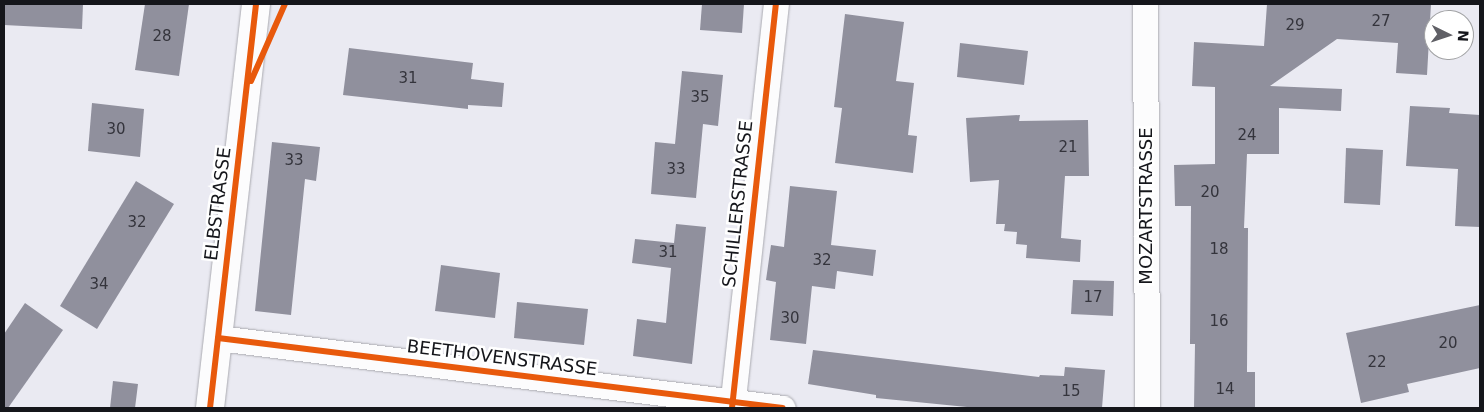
<!DOCTYPE html>
<style>
body{margin:0}
#map{position:relative;width:1484px;height:412px;overflow:hidden;background:#eaeaf2;font-family:"DejaVu Sans",sans-serif}
div>[style]{position:absolute}
.building>*{inset:0;background:#90909d}
.roads{filter:drop-shadow(0 0 1px #aaaab0) drop-shadow(0 0 1px #aaaab0)}
.minor>*{height:25px;margin:-12.5px;padding:0 12.5px;transform-origin:12.5px;border-radius:12.5px;background:#fcfcfd}
.tertiary>*{height:28px;margin:-14px;padding:0 14px;transform-origin:14px;border-radius:14px;background:#fcfcfd}
.cycleway>*{height:6px;margin:-3px;padding:0 3px;transform-origin:3px;border-radius:3px;background:#e8590c}
span{translate:-50% -50%;white-space:nowrap;text-align:center;line-height:1.15;-webkit-text-stroke:5px #fff;paint-order:stroke}
.number-label{font-size:15px;color:#34343c}
.number-label span{-webkit-text-stroke-width:0}
.street-label{font-size:18px;color:#15161b}
.frame{position:absolute;inset:0;border:5px solid #15161b;pointer-events:none}
.north{position:absolute;left:1424px;top:10px;width:50px;height:50px;box-sizing:border-box;background:#fff;border:1px solid #a1a2a4;border-radius:50%;rotate:94deg;font-size:14px;font-weight:700;line-height:20px;text-align:center;color:#15161b}
.north::after{content:'';display:block;margin:auto;width:18px;height:22px;background:#606066;clip-path:polygon(50% 0,100% 100%,50% 72%,0 100%)}
</style>
<div id="map">
<div class="building">
<i style="clip-path:polygon(4px 4px,83px 4px,82px 29px,4px 25px)"></i>
<i style="clip-path:polygon(145px 4px,189px 4px,179px 76px,135px 70px)"></i>
<i style="clip-path:polygon(702px 4px,744px 4px,742px 33px,700px 30px)"></i>
<i style="clip-path:polygon(1267px 4px,1431px 4px,1427px 75px,1396px 73px,1398px 43px,1337px 39px,1270px 86px,1342px 89px,1341px 111px,1279px 108px,1279px 154px,1247px 154px,1244px 228px,1248px 228px,1247px 372px,1255px 372px,1255px 408px,1194px 408px,1195px 344px,1190px 344px,1191px 206px,1175px 206px,1174px 165px,1215px 164px,1215px 87px,1192px 86px,1194px 42px,1264px 46px)"></i>
<i style="clip-path:polygon(845px 14px,904px 22px,896px 81px,914px 83px,908px 135px,917px 136px,913px 173px,835px 163px,842px 108px,834px 107px)"></i>
<i style="clip-path:polygon(960px 43px,1028px 51px,1024px 85px,957px 77px)"></i>
<i style="clip-path:polygon(349px 48px,473px 63px,471px 79px,504px 83px,502px 107px,468px 105px,468px 109px,343px 95px)"></i>
<i style="clip-path:polygon(682px 71px,723px 75px,718px 126px,703px 124px,696px 198px,651px 194px,655px 142px,675px 144px)"></i>
<i style="clip-path:polygon(92px 103px,144px 109px,140px 157px,88px 151px)"></i>
<i style="clip-path:polygon(1410px 106px,1450px 108px,1449px 113px,1480px 115px,1480px 227px,1455px 226px,1458px 169px,1406px 166px)"></i>
<i style="clip-path:polygon(1020px 115px,1019px 121px,1088px 120px,1089px 176px,1065px 176px,1061px 238px,1081px 240px,1080px 262px,1026px 258px,1027px 245px,1016px 244px,1017px 232px,1004px 231px,1005px 224px,996px 224px,999px 180px,970px 182px,966px 118px)"></i>
<i style="clip-path:polygon(272px 142px,320px 147px,316px 181px,305px 179px,291px 315px,255px 311px)"></i>
<i style="clip-path:polygon(1346px 148px,1383px 150px,1380px 205px,1344px 203px)"></i>
<i style="clip-path:polygon(136px 181px,174px 204px,97px 329px,60px 306px)"></i>
<i style="clip-path:polygon(790px 186px,837px 191px,831px 245px,876px 250px,873px 276px,837px 271px,835px 289px,812px 286px,806px 344px,770px 340px,776px 282px,766px 280px,771px 245px,784px 247px)"></i>
<i style="clip-path:polygon(676px 224px,706px 227px,692px 364px,633px 356px,637px 319px,666px 323px,671px 268px,632px 263px,635px 239px,674px 243px)"></i>
<i style="clip-path:polygon(441px 265px,500px 273px,495px 318px,435px 311px)"></i>
<i style="clip-path:polygon(1073px 280px,1114px 281px,1113px 316px,1071px 314px)"></i>
<i style="clip-path:polygon(517px 302px,588px 309px,584px 345px,514px 338px)"></i>
<i style="clip-path:polygon(25px 303px,63px 330px,8px 408px,4px 408px,4px 334px)"></i>
<i style="clip-path:polygon(1480px 305px,1480px 368px,1407px 384px,1409px 392px,1361px 403px,1346px 333px)"></i>
<i style="clip-path:polygon(813px 350px,1039px 377px,1040px 375px,1064px 376px,1065px 367px,1105px 370px,1102px 408px,977px 408px,876px 398px,876px 395px,808px 384px)"></i>
<i style="clip-path:polygon(113px 381px,138px 384px,135px 408px,110px 408px)"></i>
</div>
<div class="roads">
<div class="minor">
<i style="left:1145px;top:4px;width:404px;rotate:89.7deg"></i>
<i style="left:218px;top:338px;width:569px;rotate:7.06deg"></i>
<i style="left:732px;top:408px;width:406px;rotate:-83.8deg"></i>
</div>
<div class="tertiary">
<i style="left:210px;top:408px;width:407px;rotate:-83.5deg"></i>
</div>
</div>
<div class="cycleway">
<i style="left:251px;top:81px;width:84px;rotate:-66.2deg"></i>
<i style="left:218px;top:338px;width:569px;rotate:7.06deg"></i>
<i style="left:210px;top:408px;width:407px;rotate:-83.5deg"></i>
<i style="left:732px;top:408px;width:406px;rotate:-83.8deg"></i>
</div>
<div class="number-label">
<span style="left:1381px;top:22px">27</span>
<span style="left:1295px;top:26px">29</span>
<span style="left:162px;top:37px">28</span>
<span style="left:408px;top:79px">31</span>
<span style="left:700px;top:98px">35</span>
<span style="left:116px;top:130px">30</span>
<span style="left:1247px;top:136px">24</span>
<span style="left:1068px;top:148px">21</span>
<span style="left:294px;top:161px">33</span>
<span style="left:676px;top:170px">33</span>
<span style="left:1210px;top:193px">20</span>
<span style="left:137px;top:223px">32</span>
<span style="left:1219px;top:250px">18</span>
<span style="left:668px;top:253px">31</span>
<span style="left:822px;top:261px">32</span>
<span style="left:99px;top:285px">34</span>
<span style="left:1093px;top:298px">17</span>
<span style="left:790px;top:319px">30</span>
<span style="left:1219px;top:322px">16</span>
<span style="left:1448px;top:344px">20</span>
<span style="left:1377px;top:363px">22</span>
<span style="left:1225px;top:390px">14</span>
<span style="left:1071px;top:392px">15</span>
</div>
<div class="street-label">
<span style="left:218px;top:204px;rotate:-83deg">ELBSTRASSE</span>
<span style="left:738px;top:204px;rotate:-84deg">SCHILLERSTRASSE</span>
<span style="left:1146px;top:206px;rotate:-90deg">MOZARTSTRASSE</span>
<span style="left:502px;top:358px;rotate:7deg">BEETHOVENSTRASSE</span>
</div>
<div class="frame"></div>
<div class="north">N</div>
</div>
